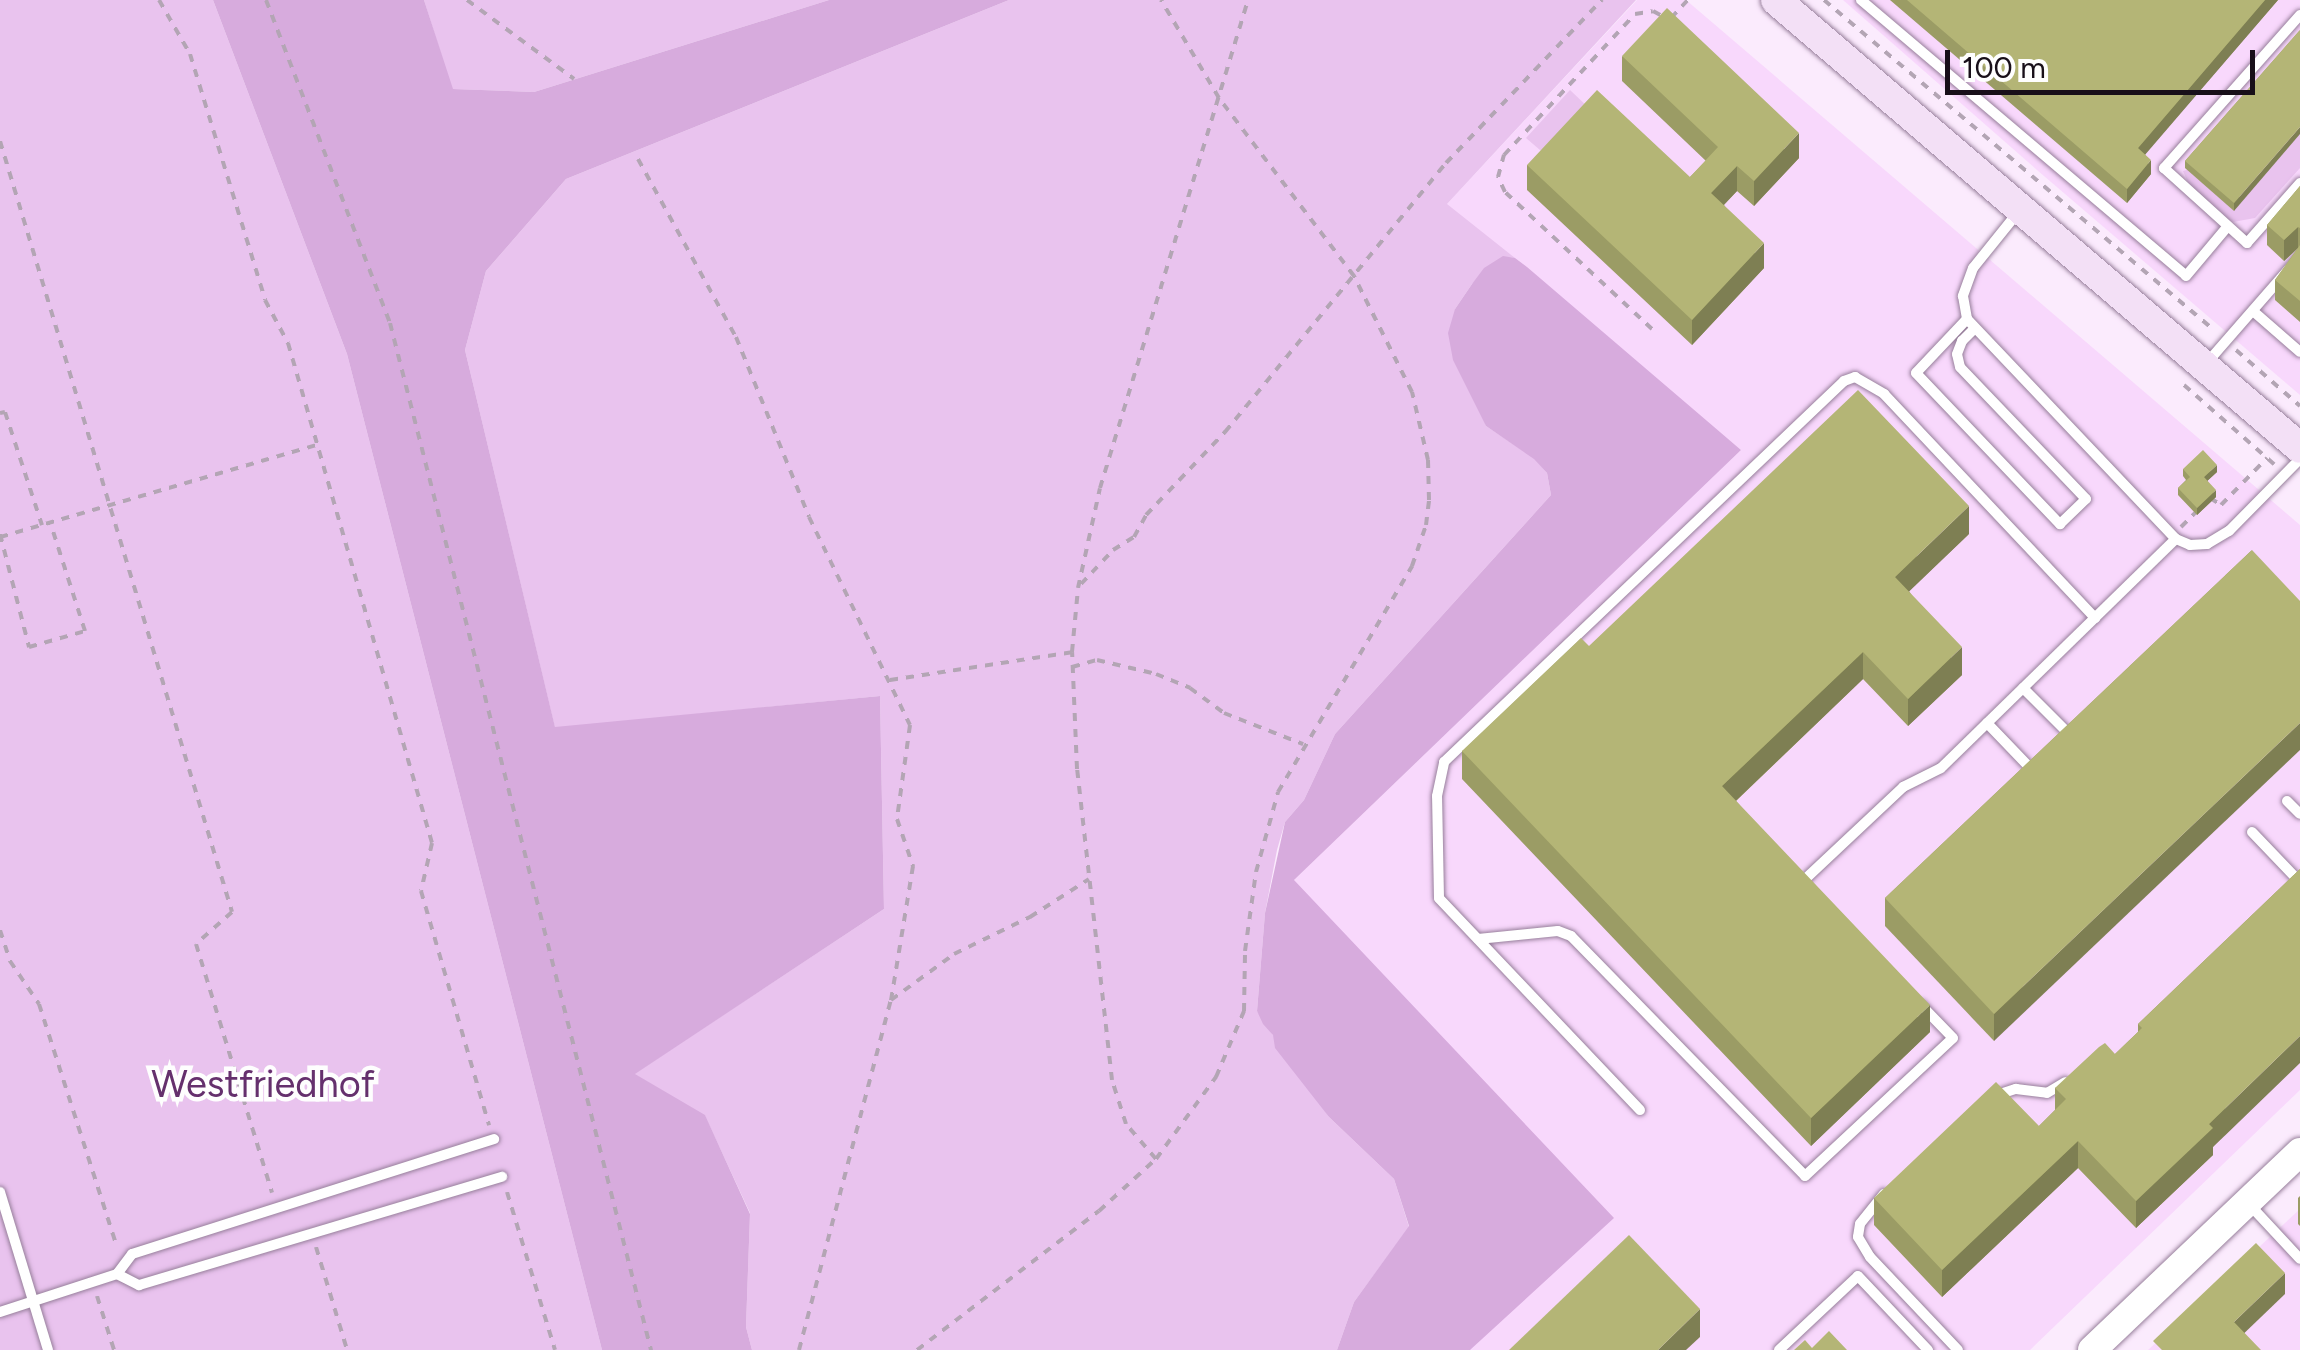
<!DOCTYPE html>
<style>
body{margin:0}
#map{position:relative;width:2300px;height:1350px;overflow:hidden;background:#fbebfd;font-family:Figtree,sans-serif}
div>[style]{position:absolute}
.built>*{inset:0;background:#f8d8fc}
.green>*{inset:0;background:#e9c3ee}
.forest>*{inset:0;background:#d7abdd}
.path>*{height:4px;margin-top:-2px;transform-origin:0;background:repeating-linear-gradient(90deg,#b3a5b4 0 8px,transparent 0 16px)}
.roads{filter:drop-shadow(0 0 2px #977f9b) drop-shadow(0 0 2px #977f9b)}
.service>*{height:10px;margin:-5px;padding:0 5px;transform-origin:5px;border-radius:5px;background:#fff}
.tertiary>*{height:28px;margin:-14px;padding:0 14px;transform-origin:14px;border-radius:14px;background:#fff}
.secondary>*{height:30px;margin:-15px;padding:0 15px;transform-origin:15px;border-radius:15px;background:#f3e0f6}
.wall>*{inset:0;background:#9b9c65}
.shaded-wall>*{inset:0;background:#7e7f53}
.building>*{inset:0;background:#b4b576}
span{translate:-50% -50%;white-space:nowrap;text-align:center;line-height:1.15;-webkit-text-stroke:9px #fefefe;paint-order:stroke}
.park-label{font-size:38px;color:#65306d}
.scale{position:absolute;left:1945px;top:50px;width:310px;height:45px;box-sizing:border-box;border:5px solid #180f19;border-top:0;padding-left:12px;font-size:30px;line-height:35px;white-space:nowrap;color:#180f19;-webkit-text-stroke:8px #fefefe;paint-order:stroke}
</style>
<div id="map">
<div class="built">
<i style="clip-path:polygon(1637px 0,1686px 0,2300px 525px,2300px 1090px,2030px 1350px,1469px 1350px,1294px 880px,1741px 450px,1446px 205px)"></i>
<i style="clip-path:polygon(1843px 0,2300px 0,2300px 395px,2037px 170px)"></i>
<i style="clip-path:polygon(2300px 1209px,2300px 1350px,2148px 1350px)"></i>
</div>
<div class="green">
<i style="clip-path:polygon(0 0,213px 0,347px 354px,602px 1350px,0 1350px)"></i>
<i style="clip-path:polygon(424px 0,829px 0,534px 92px,452px 89px)"></i>
<i style="clip-path:polygon(1009px 0,1636px 0,1447px 204px,1515px 258px,1503px 257px,1472px 284px,1455px 309px,1486px 426px,1534px 458px,1547px 473px,1551px 495px,1335px 734px,1304px 800px,1285px 822px,1277px 850px,1265px 913px,1257px 1011px,1329px 1117px,1394px 1179px,1409px 1227px,1354px 1302px,1337px 1350px,752px 1350px,746px 1327px,750px 1213px,705px 1116px,634px 1074px,884px 909px,880px 696px,555px 728px,465px 350px,486px 271px,566px 179px)"></i>
<i style="clip-path:polygon(1570px 90px,1591px 110px,1547px 156px,1526px 138px)"></i>
<i style="clip-path:polygon(2300px 134px,2300px 168px,2255px 218px,2233px 222px,2221px 216px,2189px 185px,2183px 171px)"></i>
</div>
<div class="forest">
<i style="clip-path:polygon(213px 0,424px 0,453px 89px,534px 92px,829px 0,1009px 0,566px 179px,486px 271px,465px 350px,555px 727px,880px 696px,884px 909px,635px 1074px,705px 1115px,750px 1214px,746px 1327px,752px 1350px,602px 1350px,347px 354px)"></i>
<i style="clip-path:polygon(1503px 256px,1515px 258px,1527px 267px,1741px 450px,1294px 880px,1614px 1218px,1470px 1350px,1337px 1350px,1354px 1302px,1409px 1226px,1394px 1179px,1329px 1117px,1275px 1048px,1273px 1035px,1263px 1024px,1257px 1011px,1265px 913px,1285px 822px,1304px 800px,1335px 734px,1551px 495px,1547px 473px,1534px 459px,1486px 426px,1453px 360px,1448px 333px,1455px 309px,1472px 284px,1484px 268px)"></i>
</div>
<div class="path">
<i style="left:159px;top:0;width:62px;rotate:60.1deg"></i>
<i style="left:190px;top:54px;width:257px;rotate:73deg"></i>
<i style="left:265px;top:300px;width:49px;rotate:61.9deg"></i>
<i style="left:288px;top:343px;width:520px;rotate:73.93deg"></i>
<i style="left:432px;top:843px;width:49px;rotate:102.9deg"></i>
<i style="left:421px;top:891px;width:244px;rotate:73.8deg"></i>
<i style="left:266px;top:0;width:346px;rotate:69deg"></i>
<i style="left:390px;top:323px;width:1060px;rotate:75.74deg"></i>
<i style="left:467px;top:0;width:133px;rotate:36.4deg"></i>
<i style="left:1824px;top:0;width:511px;rotate:40.24deg"></i>
<i style="left:1671px;top:18px;width:25px;rotate:-47deg"></i>
<i style="left:0;top:141px;width:805px;rotate:73.25deg"></i>
<i style="left:232px;top:912px;width:48px;rotate:138.4deg"></i>
<i style="left:196px;top:944px;width:260px;rotate:73deg"></i>
<i style="left:638px;top:159px;width:203px;rotate:61.2deg"></i>
<i style="left:736px;top:337px;width:194px;rotate:67.9deg"></i>
<i style="left:809px;top:517px;width:231px;rotate:64.1deg"></i>
<i style="left:910px;top:725px;width:95px;rotate:97.9deg"></i>
<i style="left:897px;top:819px;width:50px;rotate:71.2deg"></i>
<i style="left:913px;top:866px;width:136px;rotate:99.3deg"></i>
<i style="left:1652px;top:329px;width:201px;rotate:-137deg"></i>
<i style="left:1505px;top:192px;width:17px;rotate:-115deg"></i>
<i style="left:1498px;top:177px;width:23px;rotate:-75deg"></i>
<i style="left:1504px;top:155px;width:192px;rotate:-47.1deg"></i>
<i style="left:1635px;top:14px;width:18px;rotate:-9deg"></i>
<i style="left:1653px;top:11px;width:10px;rotate:29deg"></i>
<i style="left:2236px;top:350px;width:85px;rotate:41.2deg"></i>
<i style="left:2184px;top:385px;width:120px;rotate:41.3deg"></i>
<i style="left:0;top:413px;width:5px;rotate:-11deg"></i>
<i style="left:5px;top:412px;width:119px;rotate:71.9deg"></i>
<i style="left:2210px;top:498px;width:13px;rotate:32deg"></i>
<i style="left:2221px;top:505px;width:66px;rotate:-45.6deg"></i>
<i style="left:2181px;top:527px;width:21px;rotate:-45deg"></i>
<i style="left:0;top:534px;width:117px;rotate:75.6deg"></i>
<i style="left:29px;top:647px;width:58px;rotate:-15.9deg"></i>
<i style="left:85px;top:631px;width:114px;rotate:-107.8deg"></i>
<i style="left:0;top:537px;width:330px;rotate:-16.2deg"></i>
<i style="left:1081px;top:584px;width:47px;rotate:-46.7deg"></i>
<i style="left:1113px;top:550px;width:25px;rotate:-32deg"></i>
<i style="left:1134px;top:537px;width:25px;rotate:-61deg"></i>
<i style="left:1146px;top:515px;width:115px;rotate:-46.4deg"></i>
<i style="left:1225px;top:432px;width:348px;rotate:-50.6deg"></i>
<i style="left:1446px;top:163px;width:226px;rotate:-46.3deg"></i>
<i style="left:1072px;top:667px;width:26px;rotate:-16deg"></i>
<i style="left:1097px;top:660px;width:61px;rotate:13.3deg"></i>
<i style="left:1156px;top:674px;width:37px;rotate:22deg"></i>
<i style="left:1190px;top:688px;width:42px;rotate:36.3deg"></i>
<i style="left:1224px;top:713px;width:85px;rotate:21.4deg"></i>
<i style="left:890px;top:680px;width:184px;rotate:-8.7deg"></i>
<i style="left:0;top:930px;width:33px;rotate:72deg"></i>
<i style="left:10px;top:961px;width:52px;rotate:56deg"></i>
<i style="left:39px;top:1004px;width:255px;rotate:72.2deg"></i>
<i style="left:1156px;top:1159px;width:102px;rotate:-53.8deg"></i>
<i style="left:1216px;top:1077px;width:72px;rotate:-67deg"></i>
<i style="left:1244px;top:1011px;width:60px;rotate:-89deg"></i>
<i style="left:1245px;top:951px;width:80px;rotate:-82.1deg"></i>
<i style="left:1256px;top:872px;width:83px;rotate:-74.6deg"></i>
<i style="left:1278px;top:792px;width:263px;rotate:-59.3deg"></i>
<i style="left:1412px;top:566px;width:43px;rotate:-71.1deg"></i>
<i style="left:1426px;top:525px;width:25px;rotate:-83deg"></i>
<i style="left:1429px;top:500px;width:40px;rotate:-91.4deg"></i>
<i style="left:1428px;top:460px;width:70px;rotate:-103.2deg"></i>
<i style="left:1412px;top:392px;width:130px;rotate:-116.6deg"></i>
<i style="left:1354px;top:276px;width:223px;rotate:-127.2deg"></i>
<i style="left:1219px;top:98px;width:114px;rotate:-120.6deg"></i>
<i style="left:507px;top:1192px;width:165px;rotate:73.1deg"></i>
<i style="left:316px;top:1247px;width:108px;rotate:73.2deg"></i>
<i style="left:97px;top:1296px;width:57px;rotate:72.5deg"></i>
<i style="left:799px;top:1350px;width:362px;rotate:-75.3deg"></i>
<i style="left:891px;top:1000px;width:78px;rotate:-36.1deg"></i>
<i style="left:954px;top:954px;width:85px;rotate:-26deg"></i>
<i style="left:1030px;top:917px;width:70px;rotate:-32.8deg"></i>
<i style="left:917px;top:1350px;width:229px;rotate:-37.4deg"></i>
<i style="left:1099px;top:1211px;width:77px;rotate:-42.4deg"></i>
<i style="left:1156px;top:1159px;width:46px;rotate:-130.6deg"></i>
<i style="left:1126px;top:1124px;width:46px;rotate:-107.7deg"></i>
<i style="left:1112px;top:1080px;width:313px;rotate:-96.4deg"></i>
<i style="left:1077px;top:769px;width:117px;rotate:-92.4deg"></i>
<i style="left:1072px;top:652px;width:64px;rotate:-84.6deg"></i>
<i style="left:1078px;top:588px;width:102px;rotate:-77.6deg"></i>
<i style="left:1100px;top:488px;width:510px;rotate:-73.13deg"></i>
</div>
<div class="roads">
<div class="service">
<i style="left:1861px;top:0;width:426px;rotate:40.3deg"></i>
<i style="left:2186px;top:276px;width:65px;rotate:-50deg"></i>
<i style="left:2300px;top:15px;width:205px;rotate:131.6deg"></i>
<i style="left:2164px;top:168px;width:112px;rotate:42.1deg"></i>
<i style="left:2247px;top:243px;width:80px;rotate:-48.5deg"></i>
<i style="left:2019px;top:211px;width:73px;rotate:128.9deg"></i>
<i style="left:1973px;top:268px;width:30px;rotate:110deg"></i>
<i style="left:1963px;top:296px;width:23px;rotate:80deg"></i>
<i style="left:1967px;top:319px;width:303px;rotate:46.5deg"></i>
<i style="left:2176px;top:539px;width:15px;rotate:23deg"></i>
<i style="left:2190px;top:545px;width:17px;rotate:-3deg"></i>
<i style="left:2207px;top:544px;width:26px;rotate:-31deg"></i>
<i style="left:2229px;top:531px;width:101px;rotate:-45.4deg"></i>
<i style="left:2253px;top:311px;width:62px;rotate:41.1deg"></i>
<i style="left:1967px;top:319px;width:74px;rotate:133.4deg"></i>
<i style="left:1916px;top:373px;width:209px;rotate:46.4deg"></i>
<i style="left:2060px;top:524px;width:36px;rotate:-44deg"></i>
<i style="left:2086px;top:499px;width:182px;rotate:-133.7deg"></i>
<i style="left:1960px;top:367px;width:13px;rotate:-103deg"></i>
<i style="left:1957px;top:354px;width:14px;rotate:-69deg"></i>
<i style="left:1962px;top:341px;width:17px;rotate:-45deg"></i>
<i style="left:2205px;top:365px;width:145px;rotate:-48.9deg"></i>
<i style="left:2023px;top:688px;width:69px;rotate:45deg"></i>
<i style="left:1987px;top:723px;width:69px;rotate:46.2deg"></i>
<i style="left:2287px;top:801px;width:18px;rotate:45deg"></i>
<i style="left:2252px;top:832px;width:64px;rotate:46.3deg"></i>
<i style="left:1805px;top:885px;width:4px;rotate:-135deg"></i>
<i style="left:1802px;top:882px;width:139px;rotate:-43.2deg"></i>
<i style="left:1903px;top:787px;width:42px;rotate:-26.6deg"></i>
<i style="left:1941px;top:768px;width:328px;rotate:-44.3deg"></i>
<i style="left:1478px;top:939px;width:80px;rotate:-5.7deg"></i>
<i style="left:1558px;top:931px;width:14px;rotate:21deg"></i>
<i style="left:1571px;top:936px;width:335px;rotate:45.7deg"></i>
<i style="left:1805px;top:1176px;width:202px;rotate:-43deg"></i>
<i style="left:1953px;top:1038px;width:46px;rotate:-134.1deg"></i>
<i style="left:1997px;top:1095px;width:20px;rotate:-18deg"></i>
<i style="left:2016px;top:1089px;width:31px;rotate:7deg"></i>
<i style="left:2047px;top:1093px;width:21px;rotate:-31deg"></i>
<i style="left:1640px;top:1110px;width:292px;rotate:-133.5deg"></i>
<i style="left:1439px;top:898px;width:102px;rotate:-91.1deg"></i>
<i style="left:1437px;top:796px;width:35px;rotate:-78deg"></i>
<i style="left:1444px;top:762px;width:552px;rotate:-43.61deg"></i>
<i style="left:1844px;top:381px;width:12px;rotate:-20deg"></i>
<i style="left:1855px;top:377px;width:34px;rotate:30deg"></i>
<i style="left:1884px;top:394px;width:308px;rotate:46.7deg"></i>
<i style="left:0;top:1192px;width:165px;rotate:73.1deg"></i>
<i style="left:1884px;top:1194px;width:38px;rotate:129deg"></i>
<i style="left:1860px;top:1224px;width:13px;rotate:99deg"></i>
<i style="left:1858px;top:1237px;width:23px;rotate:59deg"></i>
<i style="left:1870px;top:1257px;width:128px;rotate:46.6deg"></i>
<i style="left:2248px;top:1203px;width:76px;rotate:47.1deg"></i>
<i style="left:117px;top:1274px;width:25px;rotate:-53deg"></i>
<i style="left:132px;top:1254px;width:380px;rotate:-17.6deg"></i>
<i style="left:0;top:1312px;width:123px;rotate:-18deg"></i>
<i style="left:117px;top:1274px;width:25px;rotate:27deg"></i>
<i style="left:139px;top:1285px;width:379px;rotate:-16.6deg"></i>
<i style="left:1779px;top:1350px;width:108px;rotate:-43.1deg"></i>
<i style="left:1858px;top:1276px;width:102px;rotate:46.6deg"></i>
</div>
<div class="tertiary">
<i style="left:2092px;top:1350px;width:287px;rotate:-43.6deg"></i>
</div>
<div class="secondary">
<i style="left:1776px;top:0;width:689px;rotate:40.53deg"></i>
</div>
</div>
<div class="wall">
<i style="clip-path:polygon(1890px 0,2278px 0,2145px 154px,2151px 174px,2127px 203px)"></i>
<i style="clip-path:polygon(2300px 30px,2234px 211px,2185px 168px,2185px 161px)"></i>
<i style="clip-path:polygon(1622px 56px,1799px 158px,1754px 206px,1737px 191px,1724px 205px,1764px 268px,1692px 345px,1527px 190px,1527px 165px,1690px 177px,1706px 161px,1622px 81px)"></i>
<i style="clip-path:polygon(2300px 186px,2300px 322px,2275px 300px,2275px 280px,2298px 248px,2284px 261px,2267px 245px,2267px 225px)"></i>
<i style="clip-path:polygon(2183px 469px,2217px 472px,2207px 481px,2216px 497px,2197px 515px,2178px 495px,2178px 488px,2186px 480px,2183px 476px)"></i>
<i style="clip-path:polygon(1969px 534px,1909px 591px,1962px 675px,1908px 726px,1863px 679px,1736px 801px,1930px 1032px,1811px 1146px,1462px 779px,1462px 751px)"></i>
<i style="clip-path:polygon(2252px 550px,1994px 1041px,1885px 926px,1885px 898px)"></i>
<i style="clip-path:polygon(2300px 869px,2213px 1147px,2213px 1155px,2136px 1228px,2078px 1168px,1942px 1297px,1874px 1225px,1874px 1198px,2039px 1126px,2055px 1110px,2055px 1088px,2115px 1054px,2138px 1032px,2138px 1024px)"></i>
<i style="clip-path:polygon(2300px 1196px,2300px 1226px,2298px 1224px,2298px 1198px)"></i>
</div>
<div class="shaded-wall">
<i style="clip-path:polygon(2265px 0,2278px 0,2138px 163px,2138px 148px)"></i>
<i style="clip-path:polygon(2300px 127px,2300px 134px,2234px 211px,2234px 203px)"></i>
<i style="clip-path:polygon(1799px 133px,1799px 158px,1754px 206px,1754px 181px)"></i>
<i style="clip-path:polygon(2151px 160px,2151px 174px,2127px 203px,2127px 189px)"></i>
<i style="clip-path:polygon(1737px 166px,1737px 191px,1711px 218px,1711px 193px)"></i>
<i style="clip-path:polygon(2298px 227px,2298px 248px,2284px 261px,2284px 240px)"></i>
<i style="clip-path:polygon(1764px 243px,1764px 268px,1692px 345px,1692px 320px)"></i>
<i style="clip-path:polygon(2217px 465px,2217px 472px,2204px 484px,2204px 477px)"></i>
<i style="clip-path:polygon(2216px 490px,2216px 497px,2197px 515px,2197px 508px)"></i>
<i style="clip-path:polygon(1969px 506px,1969px 534px,1895px 605px,1895px 577px)"></i>
<i style="clip-path:polygon(1962px 647px,1962px 675px,1908px 726px,1908px 699px)"></i>
<i style="clip-path:polygon(1863px 652px,1863px 679px,1722px 814px,1722px 786px)"></i>
<i style="clip-path:polygon(2300px 723px,2300px 750px,1994px 1041px,1994px 1014px)"></i>
<i style="clip-path:polygon(1930px 1005px,1930px 1032px,1811px 1146px,1811px 1118px)"></i>
<i style="clip-path:polygon(2300px 1036px,2300px 1063px,2213px 1147px,2213px 1155px,2136px 1228px,2136px 1201px,2209px 1124px)"></i>
<i style="clip-path:polygon(2078px 1141px,2078px 1168px,1942px 1297px,1942px 1270px)"></i>
<i style="clip-path:polygon(2285px 1273px,2285px 1294px,2234px 1343px,2234px 1322px)"></i>
<i style="clip-path:polygon(1700px 1309px,1700px 1337px,1686px 1350px,1658px 1350px)"></i>
</div>
<div class="building">
<i style="clip-path:polygon(1907px 0,2265px 0,2138px 148px,2151px 160px,2127px 189px)"></i>
<i style="clip-path:polygon(1667px 8px,1799px 133px,1754px 181px,1737px 166px,1711px 193px,1764px 243px,1692px 320px,1527px 165px,1597px 90px,1690px 177px,1718px 147px,1622px 56px)"></i>
<i style="clip-path:polygon(2300px 30px,2300px 127px,2234px 203px,2185px 161px)"></i>
<i style="clip-path:polygon(2300px 186px,2300px 228px,2298px 227px,2284px 240px,2267px 225px)"></i>
<i style="clip-path:polygon(2300px 245px,2300px 301px,2275px 280px)"></i>
<i style="clip-path:polygon(1858px 390px,1969px 506px,1895px 577px,1962px 647px,1908px 699px,1863px 652px,1722px 786px,1930px 1005px,1811px 1118px,1462px 751px,1581px 638px,1589px 646px)"></i>
<i style="clip-path:polygon(2203px 450px,2217px 465px,2204px 477px,2216px 490px,2197px 508px,2178px 488px,2190px 477px,2183px 469px)"></i>
<i style="clip-path:polygon(2252px 550px,2300px 601px,2300px 723px,1994px 1014px,1885px 898px)"></i>
<i style="clip-path:polygon(2300px 869px,2300px 1036px,2209px 1124px,2213px 1128px,2136px 1201px,2078px 1141px,1942px 1270px,1874px 1198px,1996px 1082px,2039px 1126px,2066px 1099px,2055px 1088px,2099px 1047px,2105px 1043px,2115px 1054px,2142px 1028px,2138px 1024px)"></i>
<i style="clip-path:polygon(1629px 1235px,1700px 1309px,1658px 1350px,1509px 1350px)"></i>
<i style="clip-path:polygon(2256px 1243px,2285px 1273px,2234px 1322px,2261px 1350px,2162px 1350px,2153px 1341px)"></i>
<i style="clip-path:polygon(1829px 1331px,1847px 1350px,1794px 1350px,1805px 1340px,1812px 1348px)"></i>
</div>
<div class="park-label">
<span style="left:263px;top:1085px">Westfriedhof</span>
</div>
<div class="scale">100 m</div>
</div>
